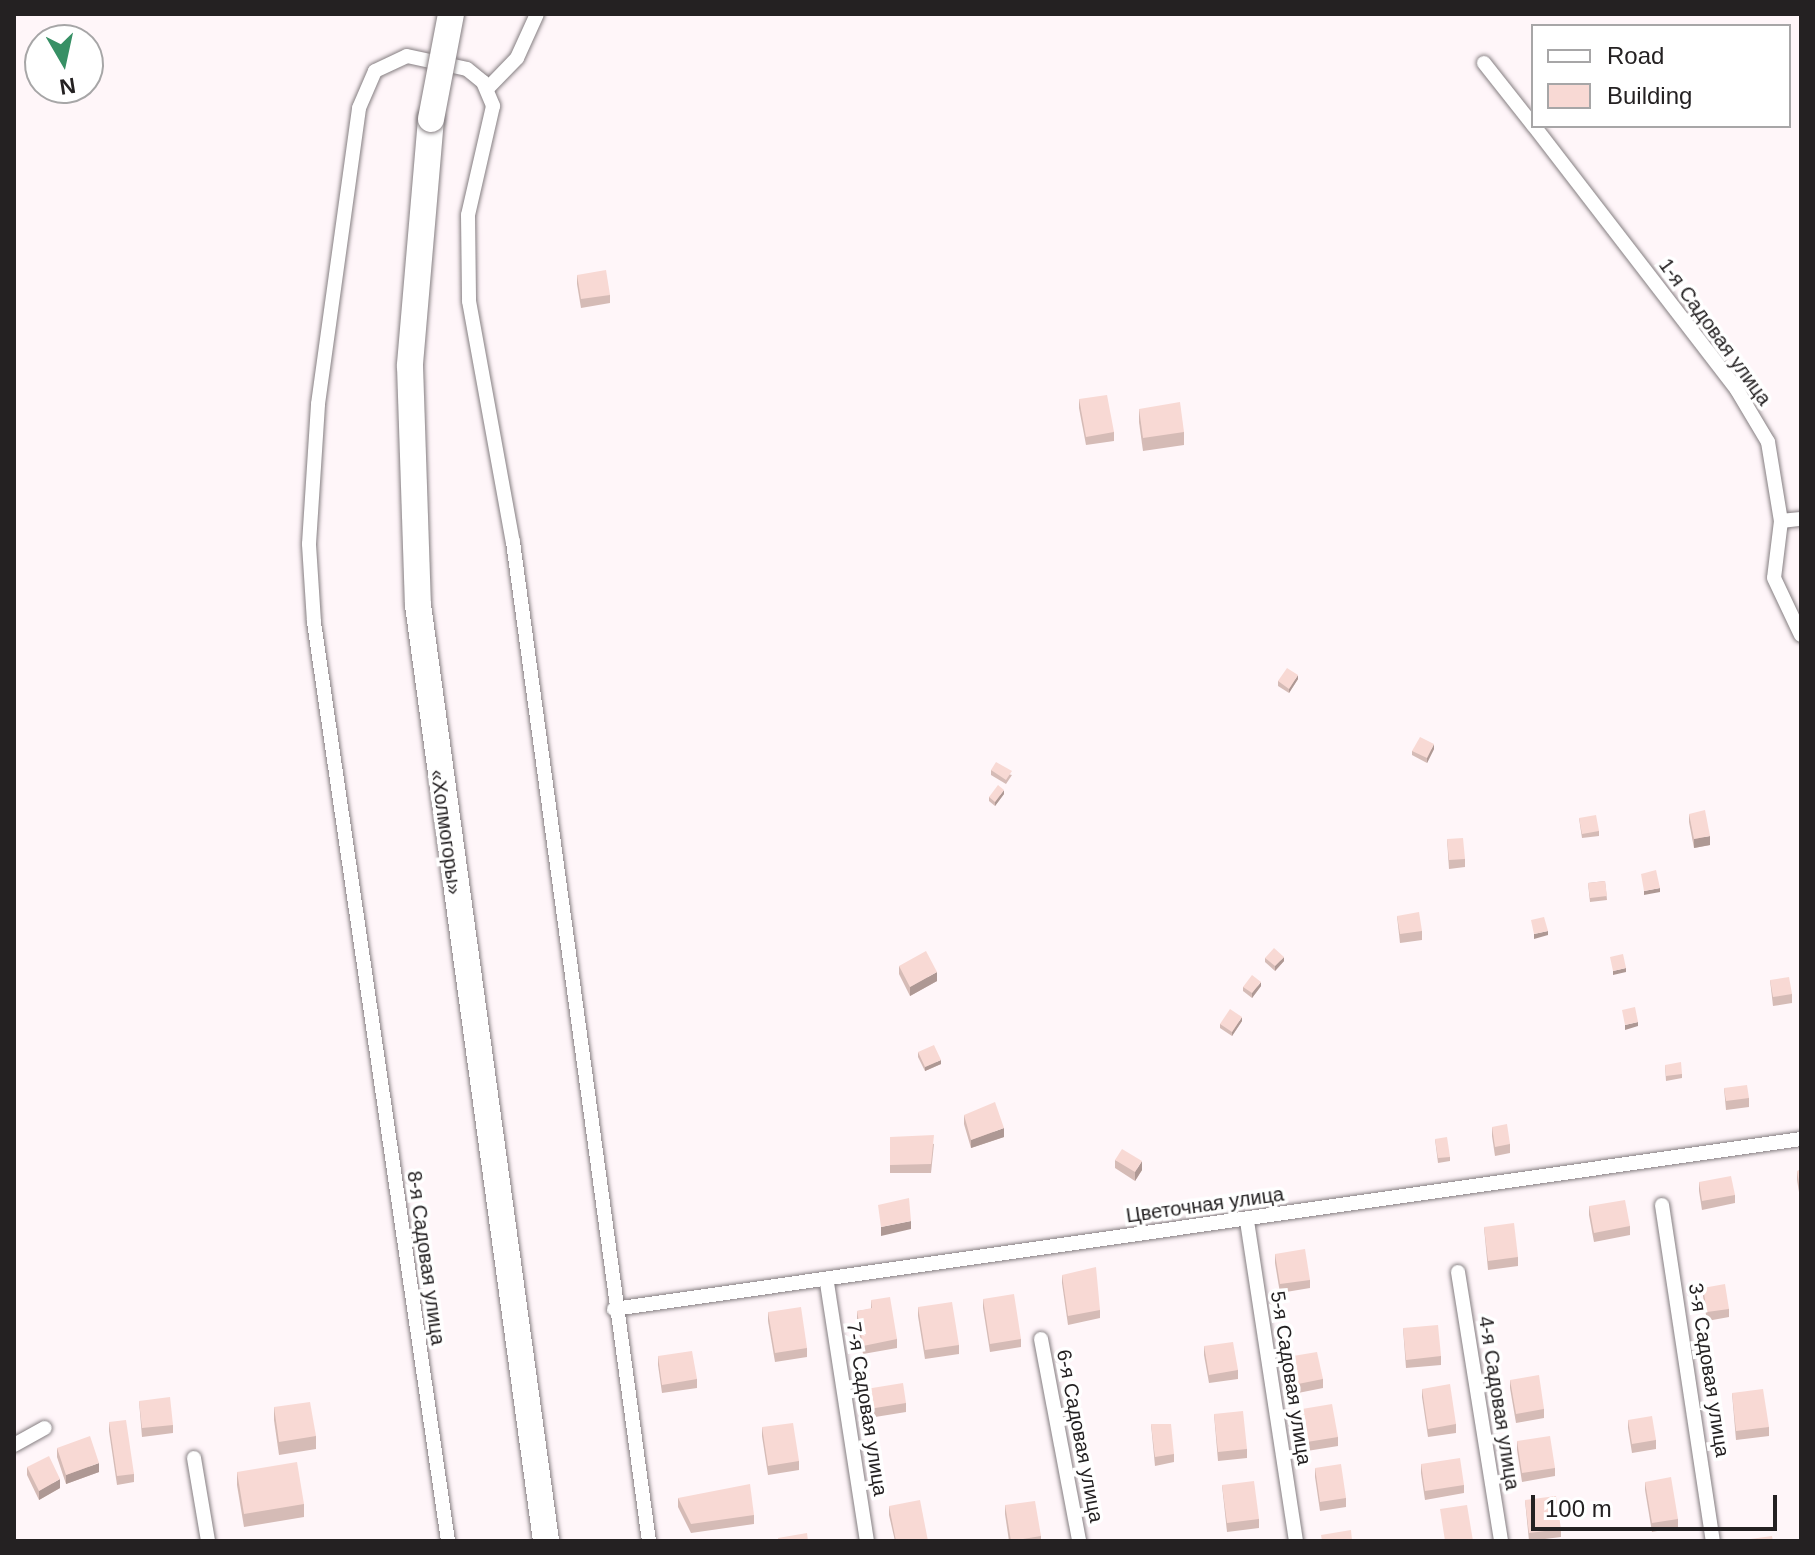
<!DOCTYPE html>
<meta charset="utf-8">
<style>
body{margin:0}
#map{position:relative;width:1815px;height:1555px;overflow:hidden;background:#fff6f9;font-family:Arial,sans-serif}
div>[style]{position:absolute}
.roads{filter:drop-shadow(0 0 2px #857e81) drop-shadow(0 0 2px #857e81)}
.street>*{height:14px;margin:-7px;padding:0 7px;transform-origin:7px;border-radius:7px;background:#fff}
.highway>*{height:26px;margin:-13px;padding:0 13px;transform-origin:13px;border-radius:13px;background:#fff}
.bridges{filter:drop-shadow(0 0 2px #857e81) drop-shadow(0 0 2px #857e81)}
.highway-bridge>*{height:26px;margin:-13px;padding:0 13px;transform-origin:13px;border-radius:13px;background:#fff}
.wall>*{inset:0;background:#d5bbb6}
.shaded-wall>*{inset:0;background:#ae9894}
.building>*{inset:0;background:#f8d9d4}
span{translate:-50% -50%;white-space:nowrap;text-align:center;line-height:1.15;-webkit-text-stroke:7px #fff;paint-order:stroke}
.street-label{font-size:20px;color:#242122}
.frame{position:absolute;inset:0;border:16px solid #242122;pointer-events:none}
.legend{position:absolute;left:1531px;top:24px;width:260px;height:104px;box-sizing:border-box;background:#fff;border:2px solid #a7a6a7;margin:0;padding:10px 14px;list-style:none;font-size:24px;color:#242122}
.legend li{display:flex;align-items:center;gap:16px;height:40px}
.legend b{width:40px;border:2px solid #a7a6a7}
.north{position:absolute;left:24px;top:24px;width:80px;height:80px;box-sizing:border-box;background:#fff;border:2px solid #a7a6a7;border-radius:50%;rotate:171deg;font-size:22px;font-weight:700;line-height:32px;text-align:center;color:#242122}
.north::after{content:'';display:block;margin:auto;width:28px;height:36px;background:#379065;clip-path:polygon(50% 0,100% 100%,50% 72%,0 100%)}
.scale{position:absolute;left:1531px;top:1495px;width:246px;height:36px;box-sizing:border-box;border:4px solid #242122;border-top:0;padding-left:10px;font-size:24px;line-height:28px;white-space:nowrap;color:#242122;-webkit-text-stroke:6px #fff;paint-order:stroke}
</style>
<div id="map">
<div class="roads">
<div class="street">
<i style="left:1484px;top:63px;width:79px;rotate:51.7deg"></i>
<i style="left:487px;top:89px;width:43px;rotate:-45.9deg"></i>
<i style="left:517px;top:58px;width:48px;rotate:-65.6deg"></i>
<i style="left:1534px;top:126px;width:333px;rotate:52.4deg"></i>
<i style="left:1737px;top:390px;width:61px;rotate:59.2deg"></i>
<i style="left:1768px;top:442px;width:80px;rotate:80.7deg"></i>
<i style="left:1781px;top:521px;width:57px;rotate:97deg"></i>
<i style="left:1774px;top:578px;width:63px;rotate:64.7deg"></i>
<i style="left:1781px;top:521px;width:20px;rotate:-6deg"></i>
<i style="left:1662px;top:1205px;width:340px;rotate:81.4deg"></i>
<i style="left:1247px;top:1221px;width:324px;rotate:81.3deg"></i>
<i style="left:1458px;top:1272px;width:272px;rotate:80.9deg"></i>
<i style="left:827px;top:1283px;width:261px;rotate:81.2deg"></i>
<i style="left:614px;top:1309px;width:1199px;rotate:-8.15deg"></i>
<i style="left:1041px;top:1339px;width:206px;rotate:79.3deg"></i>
<i style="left:14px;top:1445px;width:35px;rotate:-29deg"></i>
<i style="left:194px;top:1458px;width:84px;rotate:80.4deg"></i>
<i style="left:448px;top:1541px;width:929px;rotate:-98.3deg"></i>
<i style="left:314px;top:622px;width:78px;rotate:-93.7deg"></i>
<i style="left:309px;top:544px;width:140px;rotate:-86.3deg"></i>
<i style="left:318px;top:404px;width:299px;rotate:-82.1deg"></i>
<i style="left:359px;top:108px;width:40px;rotate:-66.6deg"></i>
<i style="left:375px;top:71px;width:35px;rotate:-25deg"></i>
<i style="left:407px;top:56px;width:61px;rotate:12.2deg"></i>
<i style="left:467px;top:69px;width:21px;rotate:39deg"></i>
<i style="left:483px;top:82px;width:26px;rotate:67deg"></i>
<i style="left:493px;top:106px;width:112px;rotate:102.9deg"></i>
<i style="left:468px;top:215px;width:86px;rotate:89.3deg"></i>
<i style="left:469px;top:301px;width:245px;rotate:79.7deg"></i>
<i style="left:513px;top:542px;width:1008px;rotate:82.25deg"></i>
</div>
<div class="highway">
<i style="left:431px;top:119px;width:248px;rotate:94.9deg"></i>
<i style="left:410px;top:366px;width:239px;rotate:88.1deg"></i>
<i style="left:418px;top:605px;width:945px;rotate:82.21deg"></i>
</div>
</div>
<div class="bridges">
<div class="highway-bridge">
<i style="left:431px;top:119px;width:107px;rotate:-79.2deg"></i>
</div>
</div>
<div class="wall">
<i style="clip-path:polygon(577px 275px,610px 295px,610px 303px,581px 308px,577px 284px)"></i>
<i style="clip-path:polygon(1079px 399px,1114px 432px,1114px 441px,1086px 445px,1079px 408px)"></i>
<i style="clip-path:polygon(1139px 409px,1184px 432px,1184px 445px,1143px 451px,1139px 422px)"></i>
<i style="clip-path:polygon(1298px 679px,1289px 693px,1278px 686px,1278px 681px)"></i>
<i style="clip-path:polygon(1434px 749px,1427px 763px,1412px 755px,1412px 751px)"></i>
<i style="clip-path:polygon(991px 770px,1012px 775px,1006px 784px,991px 775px)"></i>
<i style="clip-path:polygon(1004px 794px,995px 806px,989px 801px,989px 797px)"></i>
<i style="clip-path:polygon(1689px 814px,1710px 845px,1694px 848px,1689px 822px)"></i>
<i style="clip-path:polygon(1579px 818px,1599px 831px,1599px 836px,1582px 838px)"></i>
<i style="clip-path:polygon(1447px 839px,1465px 859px,1465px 867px,1449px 869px)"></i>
<i style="clip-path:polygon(1605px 881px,1607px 900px,1590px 902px,1588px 883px)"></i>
<i style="clip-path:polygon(1397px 916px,1422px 931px,1422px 940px,1400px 943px)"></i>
<i style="clip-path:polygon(1265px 958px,1284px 961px,1275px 971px,1265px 962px)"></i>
<i style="clip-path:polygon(899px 966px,937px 981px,910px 996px,899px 974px)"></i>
<i style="clip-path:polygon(1770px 980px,1792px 994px,1792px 1003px,1773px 1006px)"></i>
<i style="clip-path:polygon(1261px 986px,1252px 998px,1243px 991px,1243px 987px)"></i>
<i style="clip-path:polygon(1242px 1021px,1232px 1036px,1220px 1028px,1220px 1024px)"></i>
<i style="clip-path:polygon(918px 1052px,941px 1064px,925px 1071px,918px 1057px)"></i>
<i style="clip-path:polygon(1665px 1065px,1682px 1074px,1682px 1078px,1666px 1081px)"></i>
<i style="clip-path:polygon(1724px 1088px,1749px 1098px,1749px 1107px,1726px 1110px)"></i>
<i style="clip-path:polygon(964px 1115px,1004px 1137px,971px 1148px,964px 1124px)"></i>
<i style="clip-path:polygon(1492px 1127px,1510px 1144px,1510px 1153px,1495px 1156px,1492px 1136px)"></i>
<i style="clip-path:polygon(890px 1137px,934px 1144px,931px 1173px,890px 1173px)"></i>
<i style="clip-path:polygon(1435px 1139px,1450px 1157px,1450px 1161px,1438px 1163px)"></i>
<i style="clip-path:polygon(1115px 1160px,1142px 1170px,1135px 1181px,1115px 1168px)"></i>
<i style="clip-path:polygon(1801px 1170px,1801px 1204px,1797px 1180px,1797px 1171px)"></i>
<i style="clip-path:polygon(1699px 1182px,1735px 1195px,1735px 1203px,1702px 1210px,1699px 1191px)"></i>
<i style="clip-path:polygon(1589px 1206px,1630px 1226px,1630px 1235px,1594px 1242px,1589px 1215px)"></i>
<i style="clip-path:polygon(1484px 1227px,1518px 1257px,1518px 1266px,1488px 1270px)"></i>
<i style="clip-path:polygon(1275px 1254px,1310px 1280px,1310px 1288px,1280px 1293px,1275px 1263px)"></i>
<i style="clip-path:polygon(1062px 1275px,1100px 1310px,1100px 1318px,1068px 1325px,1062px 1283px)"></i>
<i style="clip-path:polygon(1703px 1288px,1729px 1309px,1729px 1317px,1707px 1321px,1703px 1296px)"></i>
<i style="clip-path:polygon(983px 1299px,1021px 1339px,1021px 1347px,990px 1352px,983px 1308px)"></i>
<i style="clip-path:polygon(871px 1300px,897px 1339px,897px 1348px,863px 1354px,857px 1320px,857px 1311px,871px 1309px)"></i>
<i style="clip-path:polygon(918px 1307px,959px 1345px,959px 1354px,925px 1359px,918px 1316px)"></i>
<i style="clip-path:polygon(768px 1312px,807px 1348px,807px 1357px,775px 1362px,768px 1321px)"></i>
<i style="clip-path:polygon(1403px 1328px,1441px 1356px,1441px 1365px,1406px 1368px)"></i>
<i style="clip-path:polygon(1204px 1346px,1238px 1370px,1238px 1379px,1209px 1383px,1204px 1355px)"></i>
<i style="clip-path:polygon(658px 1356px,697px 1379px,697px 1388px,662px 1393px,658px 1365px)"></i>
<i style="clip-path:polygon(1287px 1357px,1323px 1379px,1323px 1388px,1293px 1394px,1287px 1366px)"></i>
<i style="clip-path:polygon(1510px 1380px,1544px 1409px,1544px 1418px,1516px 1423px,1510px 1388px)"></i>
<i style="clip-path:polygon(866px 1389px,906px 1403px,906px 1412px,869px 1418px)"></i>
<i style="clip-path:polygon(1422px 1389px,1456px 1424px,1456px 1433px,1428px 1437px,1422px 1397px)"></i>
<i style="clip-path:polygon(1732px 1393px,1769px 1427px,1769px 1436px,1736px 1440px)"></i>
<i style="clip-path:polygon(139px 1401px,173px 1425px,173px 1433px,142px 1437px)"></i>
<i style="clip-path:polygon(274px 1407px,316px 1436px,316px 1449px,279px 1455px,274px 1420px)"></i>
<i style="clip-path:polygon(1302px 1409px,1338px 1437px,1338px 1446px,1307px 1451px,1302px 1418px)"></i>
<i style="clip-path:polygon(1214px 1414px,1247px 1449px,1247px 1458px,1218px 1461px)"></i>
<i style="clip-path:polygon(1628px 1420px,1656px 1440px,1656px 1449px,1632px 1453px,1628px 1428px)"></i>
<i style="clip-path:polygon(109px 1422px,134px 1474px,134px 1482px,117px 1485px,109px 1431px)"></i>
<i style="clip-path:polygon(1151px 1424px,1174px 1454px,1174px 1462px,1155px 1466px)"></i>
<i style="clip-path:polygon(762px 1427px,799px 1461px,799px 1470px,768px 1475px,762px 1436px)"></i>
<i style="clip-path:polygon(1517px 1441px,1555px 1468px,1555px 1476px,1522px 1482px,1517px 1450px)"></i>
<i style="clip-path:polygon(57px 1448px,99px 1472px,66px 1484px,57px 1457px)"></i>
<i style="clip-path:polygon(1421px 1464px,1464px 1485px,1464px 1493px,1425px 1500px,1421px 1473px)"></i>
<i style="clip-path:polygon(27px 1467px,60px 1488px,39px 1500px,27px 1475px)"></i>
<i style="clip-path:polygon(1315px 1468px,1346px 1498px,1346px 1507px,1320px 1511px,1315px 1477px)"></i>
<i style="clip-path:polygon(237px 1472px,304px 1504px,304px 1517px,244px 1527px,237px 1485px)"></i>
<i style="clip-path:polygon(1645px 1482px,1678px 1519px,1678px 1527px,1652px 1532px,1645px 1490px)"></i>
<i style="clip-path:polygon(1222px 1485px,1259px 1519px,1259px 1528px,1227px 1532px)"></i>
<i style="clip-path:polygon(678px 1498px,754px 1515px,754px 1524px,691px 1533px,678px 1507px)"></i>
<i style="clip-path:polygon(1525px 1500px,1561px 1529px,1561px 1537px,1529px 1541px)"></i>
<i style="clip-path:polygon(1005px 1505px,1041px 1536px,1041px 1541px,1009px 1541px,1005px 1514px)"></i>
<i style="clip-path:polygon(889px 1506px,928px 1541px,895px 1541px,889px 1515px)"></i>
</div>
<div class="shaded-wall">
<i style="clip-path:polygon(1298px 675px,1298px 679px,1289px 693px,1289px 689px)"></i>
<i style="clip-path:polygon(1434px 744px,1434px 749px,1427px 763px,1427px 758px)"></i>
<i style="clip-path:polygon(1004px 790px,1004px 794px,995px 806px,995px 802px)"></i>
<i style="clip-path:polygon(1710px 836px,1710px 845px,1694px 848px,1694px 839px)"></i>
<i style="clip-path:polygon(1660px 888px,1660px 892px,1644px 895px,1644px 891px)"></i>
<i style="clip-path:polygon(1548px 931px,1548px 935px,1534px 939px,1534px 934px)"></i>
<i style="clip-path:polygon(1284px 957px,1284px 961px,1275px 971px,1275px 966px)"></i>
<i style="clip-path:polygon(1626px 968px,1626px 972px,1613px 975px,1613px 971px)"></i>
<i style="clip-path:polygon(937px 972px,937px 981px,910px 996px,910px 987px)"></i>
<i style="clip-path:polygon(1261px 982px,1261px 986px,1252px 998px,1252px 993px)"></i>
<i style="clip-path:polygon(1242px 1017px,1242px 1021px,1232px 1036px,1232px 1032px)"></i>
<i style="clip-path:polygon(1638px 1022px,1638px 1026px,1625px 1030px,1625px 1025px)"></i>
<i style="clip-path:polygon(941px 1060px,941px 1064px,925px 1071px,925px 1067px)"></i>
<i style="clip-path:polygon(1004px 1128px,1004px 1137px,971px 1148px,971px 1140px)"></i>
<i style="clip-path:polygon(1142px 1161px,1142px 1170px,1135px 1181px,1135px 1172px)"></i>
<i style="clip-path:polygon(911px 1221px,911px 1229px,881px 1236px,881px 1227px)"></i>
<i style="clip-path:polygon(99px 1463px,99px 1472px,66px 1484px,66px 1475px)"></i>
<i style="clip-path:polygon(60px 1479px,60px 1488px,39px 1500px,39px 1491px)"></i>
</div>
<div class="building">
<i style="clip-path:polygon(606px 270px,610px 295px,581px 299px,577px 275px)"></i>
<i style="clip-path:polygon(1107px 395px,1114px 432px,1086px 437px,1079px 399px)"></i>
<i style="clip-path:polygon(1180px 402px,1184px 432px,1143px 438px,1139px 409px)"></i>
<i style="clip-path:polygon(1287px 668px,1298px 675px,1289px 689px,1278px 681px)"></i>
<i style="clip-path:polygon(1420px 737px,1434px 744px,1427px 758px,1412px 751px)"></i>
<i style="clip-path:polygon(996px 762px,1012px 771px,1006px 780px,991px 770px)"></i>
<i style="clip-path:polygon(998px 785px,1004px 790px,995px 802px,989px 797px)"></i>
<i style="clip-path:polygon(1705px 810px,1710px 836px,1694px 839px,1689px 814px)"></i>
<i style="clip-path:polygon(1596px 815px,1599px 831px,1582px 834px,1579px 818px)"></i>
<i style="clip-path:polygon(1463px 838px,1465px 859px,1449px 860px,1447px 839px)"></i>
<i style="clip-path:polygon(1656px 870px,1660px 888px,1644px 891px,1641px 874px)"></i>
<i style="clip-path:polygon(1605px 881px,1607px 896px,1590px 898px,1588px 883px)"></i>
<i style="clip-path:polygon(1419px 912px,1422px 931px,1400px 934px,1397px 916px)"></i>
<i style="clip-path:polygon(1544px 917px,1548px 931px,1534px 934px,1531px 920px)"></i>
<i style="clip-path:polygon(1274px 948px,1284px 957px,1275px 966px,1265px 958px)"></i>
<i style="clip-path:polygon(926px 951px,937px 972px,910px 987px,899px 966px)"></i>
<i style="clip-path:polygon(1623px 954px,1626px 968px,1613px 971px,1610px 957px)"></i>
<i style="clip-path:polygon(1252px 975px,1261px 982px,1252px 993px,1243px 987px)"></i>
<i style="clip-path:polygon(1789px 977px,1792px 994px,1773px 997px,1770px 980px)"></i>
<i style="clip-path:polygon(1635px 1007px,1638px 1022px,1625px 1025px,1622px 1010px)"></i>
<i style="clip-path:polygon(1230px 1009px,1242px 1017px,1232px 1032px,1220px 1024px)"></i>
<i style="clip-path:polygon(934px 1045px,941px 1060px,925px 1067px,918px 1052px)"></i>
<i style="clip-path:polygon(1681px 1062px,1682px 1074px,1666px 1076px,1665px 1065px)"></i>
<i style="clip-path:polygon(1747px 1085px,1749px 1098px,1726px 1101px,1724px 1088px)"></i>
<i style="clip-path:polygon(995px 1102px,1004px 1128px,971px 1140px,964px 1115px)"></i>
<i style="clip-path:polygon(1507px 1124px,1510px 1144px,1495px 1147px,1492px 1127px)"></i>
<i style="clip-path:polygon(934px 1135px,931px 1164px,890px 1165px,890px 1137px)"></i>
<i style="clip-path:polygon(1447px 1137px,1450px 1157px,1438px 1158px,1435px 1139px)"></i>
<i style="clip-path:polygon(1122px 1149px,1142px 1161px,1135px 1172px,1115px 1160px)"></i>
<i style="clip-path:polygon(1801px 1170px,1801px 1195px,1797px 1171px)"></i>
<i style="clip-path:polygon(1731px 1176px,1735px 1195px,1702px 1201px,1699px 1182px)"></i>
<i style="clip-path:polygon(909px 1198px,911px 1221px,881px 1227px,878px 1205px)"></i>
<i style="clip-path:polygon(1625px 1200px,1630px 1226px,1594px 1233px,1589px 1206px)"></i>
<i style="clip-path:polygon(1514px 1223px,1518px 1257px,1488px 1261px,1484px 1227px)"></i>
<i style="clip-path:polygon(1305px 1249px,1310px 1280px,1280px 1284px,1275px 1254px)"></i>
<i style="clip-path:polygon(1096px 1267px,1100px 1310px,1068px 1316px,1062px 1275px)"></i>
<i style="clip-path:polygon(1725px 1284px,1729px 1309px,1707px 1312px,1703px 1288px)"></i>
<i style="clip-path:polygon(1014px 1294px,1021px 1339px,990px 1344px,983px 1299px)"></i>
<i style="clip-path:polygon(890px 1297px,897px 1339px,863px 1346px,857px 1311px,872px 1308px,871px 1300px)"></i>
<i style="clip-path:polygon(952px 1302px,959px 1345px,925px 1350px,918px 1307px)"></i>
<i style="clip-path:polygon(801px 1307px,807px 1348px,775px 1353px,768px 1312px)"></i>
<i style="clip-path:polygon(1438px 1325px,1441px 1356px,1406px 1360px,1403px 1328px)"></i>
<i style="clip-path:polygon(1233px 1342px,1238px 1370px,1209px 1375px,1204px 1346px)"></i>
<i style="clip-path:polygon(692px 1351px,697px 1379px,662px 1385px,658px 1356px)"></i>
<i style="clip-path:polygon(1317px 1352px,1323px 1379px,1293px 1385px,1287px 1357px)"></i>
<i style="clip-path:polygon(1539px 1375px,1544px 1409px,1516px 1414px,1510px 1380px)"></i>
<i style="clip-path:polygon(903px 1383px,906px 1403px,869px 1409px,866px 1389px)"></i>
<i style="clip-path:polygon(1450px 1384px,1456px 1424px,1428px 1429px,1422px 1389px)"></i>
<i style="clip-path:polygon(1763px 1389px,1769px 1427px,1736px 1431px,1732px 1393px)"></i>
<i style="clip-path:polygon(170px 1397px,173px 1425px,142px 1428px,139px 1401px)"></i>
<i style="clip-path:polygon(310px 1402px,316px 1436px,279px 1442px,274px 1407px)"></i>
<i style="clip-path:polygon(1332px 1404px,1338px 1437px,1307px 1442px,1302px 1409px)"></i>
<i style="clip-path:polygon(1243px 1411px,1247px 1449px,1218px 1452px,1214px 1414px)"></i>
<i style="clip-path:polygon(1652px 1416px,1656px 1440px,1632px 1444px,1628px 1420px)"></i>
<i style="clip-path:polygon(126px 1420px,134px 1474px,117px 1476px,109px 1422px)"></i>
<i style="clip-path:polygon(793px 1423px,799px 1461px,768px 1466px,762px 1427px)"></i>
<i style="clip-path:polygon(1151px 1424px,1171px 1424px,1174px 1454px,1155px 1457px)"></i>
<i style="clip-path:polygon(90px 1436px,99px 1463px,66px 1475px,57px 1448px)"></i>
<i style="clip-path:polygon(1550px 1436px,1555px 1468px,1522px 1473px,1517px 1441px)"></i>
<i style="clip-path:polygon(49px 1456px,60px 1479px,39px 1491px,27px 1467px)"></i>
<i style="clip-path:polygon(1460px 1458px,1464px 1485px,1425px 1491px,1421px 1464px)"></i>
<i style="clip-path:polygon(297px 1462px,304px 1504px,244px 1514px,237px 1472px)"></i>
<i style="clip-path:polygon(1341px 1464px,1346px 1498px,1320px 1502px,1315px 1468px)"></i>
<i style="clip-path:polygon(1671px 1477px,1678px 1519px,1652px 1523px,1645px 1482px)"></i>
<i style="clip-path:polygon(1254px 1481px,1259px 1519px,1227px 1523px,1222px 1485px)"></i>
<i style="clip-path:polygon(750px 1484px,754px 1515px,691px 1524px,678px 1498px)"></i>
<i style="clip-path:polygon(1556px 1496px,1561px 1529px,1529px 1533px,1525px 1500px)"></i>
<i style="clip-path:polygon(920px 1500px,928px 1541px,896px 1541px,889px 1506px)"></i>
<i style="clip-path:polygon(1035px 1501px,1041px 1536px,1011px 1541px,1005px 1505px)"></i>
<i style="clip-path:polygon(1467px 1505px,1473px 1541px,1445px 1541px,1440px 1509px)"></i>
<i style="clip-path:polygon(1351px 1530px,1352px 1541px,1322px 1541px,1321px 1535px)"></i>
<i style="clip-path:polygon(807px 1533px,808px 1541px,778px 1541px,778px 1538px)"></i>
<i style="clip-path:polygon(1772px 1536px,1773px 1541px,1736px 1541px)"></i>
</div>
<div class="street-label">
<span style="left:1715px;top:332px;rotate:54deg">1-я Садовая улица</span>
<span style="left:446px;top:832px;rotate:82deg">«Холмогоры»</span>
<span style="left:1205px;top:1205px;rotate:-8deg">Цветочная улица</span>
<span style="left:426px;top:1258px;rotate:82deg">8-я Садовая улица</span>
<span style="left:1709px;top:1370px;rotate:81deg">3-я Садовая улица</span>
<span style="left:1291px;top:1378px;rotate:81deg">5-я Садовая улица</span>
<span style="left:1499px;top:1403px;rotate:81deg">4-я Садовая улица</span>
<span style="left:867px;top:1409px;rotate:81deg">7-я Садовая улица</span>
<span style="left:1080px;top:1436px;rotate:79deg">6-я Садовая улица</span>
</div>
<div class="frame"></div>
<ul class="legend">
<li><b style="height:10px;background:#fff"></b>Road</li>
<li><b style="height:22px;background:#f8d9d4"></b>Building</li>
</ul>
<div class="north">N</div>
<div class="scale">100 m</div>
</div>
